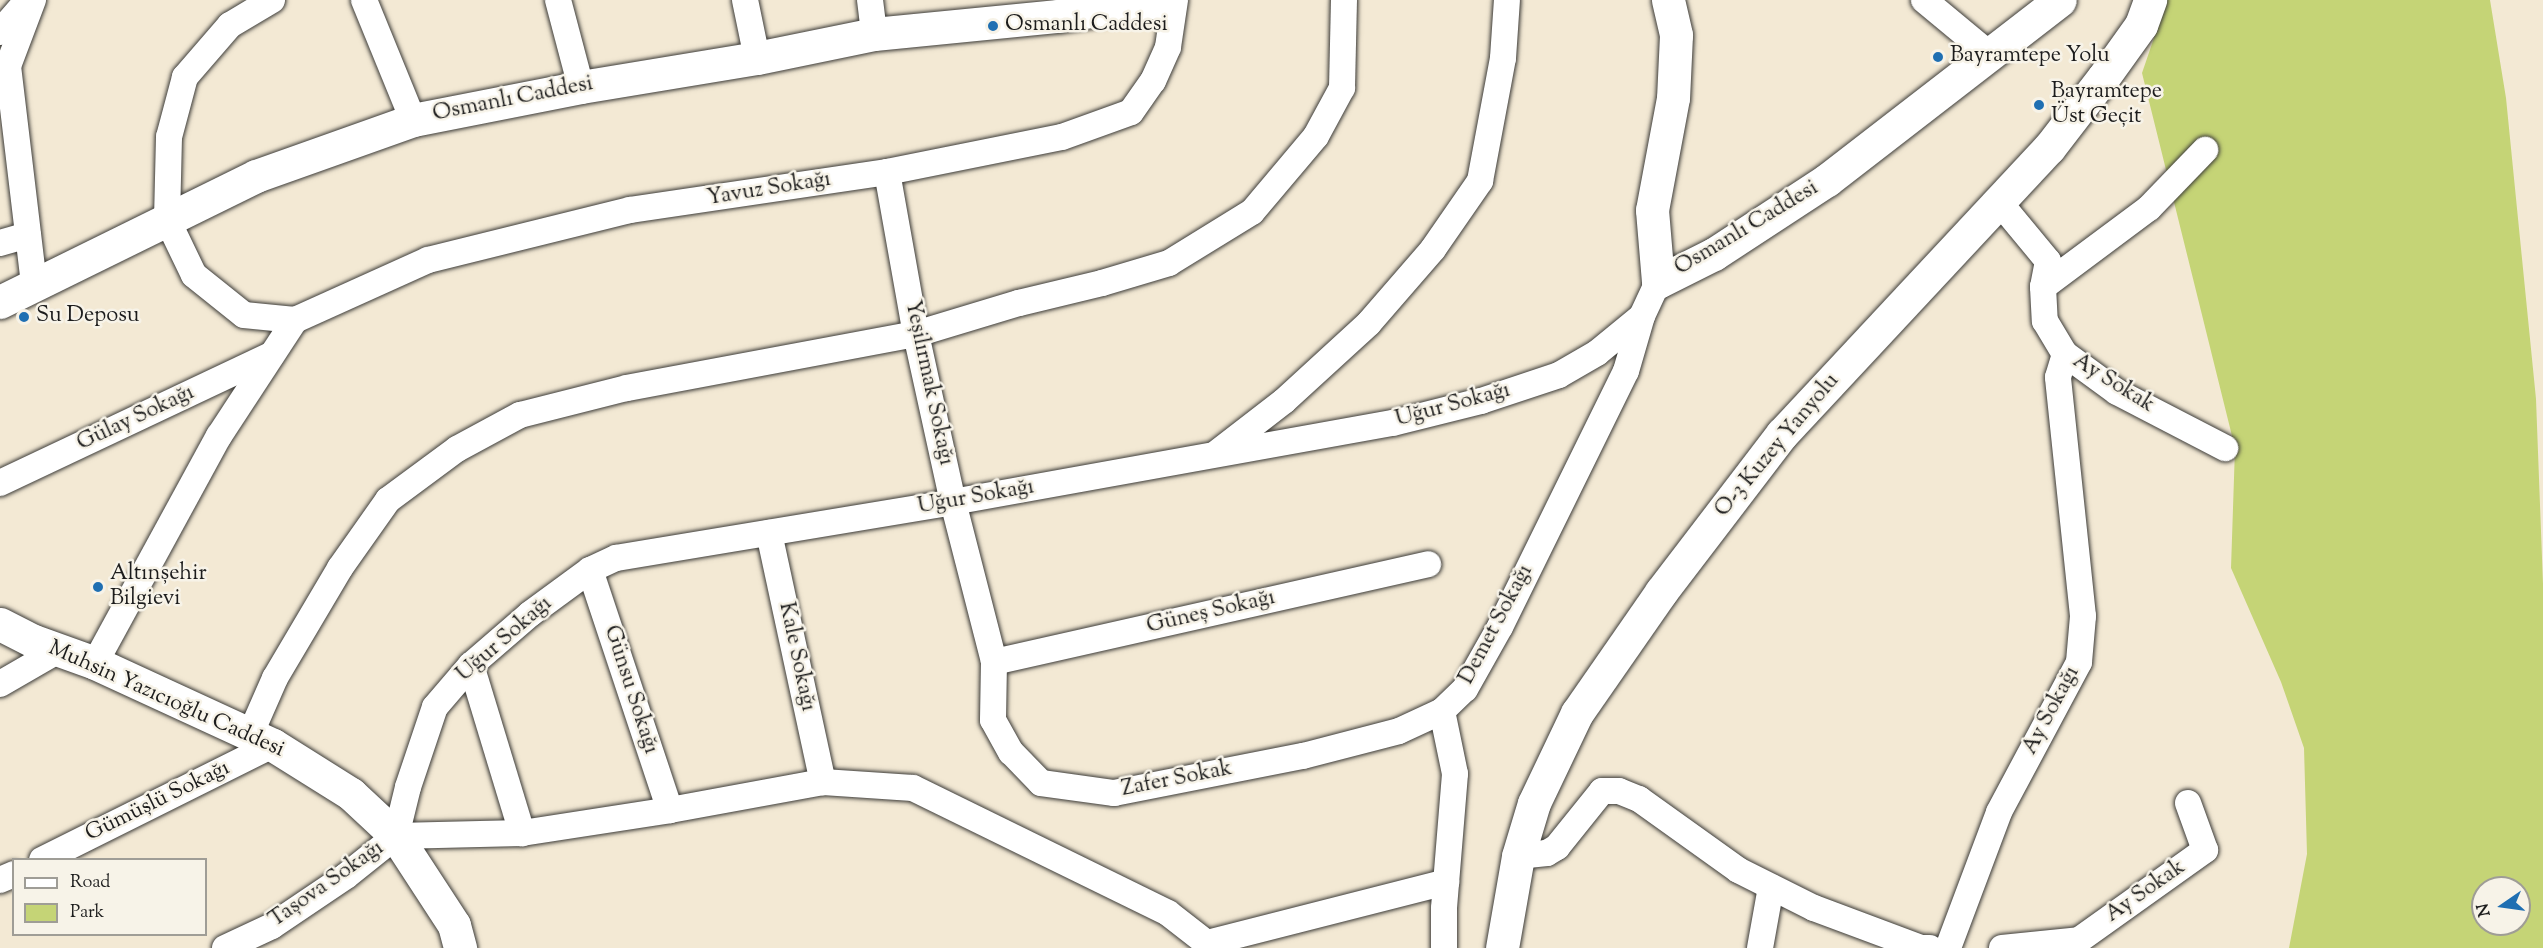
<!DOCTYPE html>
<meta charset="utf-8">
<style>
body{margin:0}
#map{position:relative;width:2543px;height:948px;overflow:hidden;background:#f3e9d4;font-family:"Sorts Mill Goudy",serif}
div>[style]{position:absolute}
.green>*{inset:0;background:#c5d476}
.roads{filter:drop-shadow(0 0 2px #3c3b38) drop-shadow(0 0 2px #3c3b38)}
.minor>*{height:26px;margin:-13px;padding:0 13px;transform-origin:13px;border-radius:13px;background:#fff}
.tertiary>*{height:33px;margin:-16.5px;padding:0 16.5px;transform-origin:16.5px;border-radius:16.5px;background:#fff}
.secondary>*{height:33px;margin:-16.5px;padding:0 16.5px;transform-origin:16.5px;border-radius:16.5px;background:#fff}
.primary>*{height:33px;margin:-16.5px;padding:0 16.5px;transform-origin:16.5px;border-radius:16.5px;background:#fff}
.dots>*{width:16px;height:16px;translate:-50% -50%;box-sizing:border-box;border:3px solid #f7f3e8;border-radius:50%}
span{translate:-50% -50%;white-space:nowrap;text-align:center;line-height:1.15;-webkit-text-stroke:5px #f7f3e8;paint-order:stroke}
.poi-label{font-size:22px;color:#1c1c1c}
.left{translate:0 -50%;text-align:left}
.street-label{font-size:22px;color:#1c1c1c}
.legend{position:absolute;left:12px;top:858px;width:195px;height:78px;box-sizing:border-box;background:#f7f3e8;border:2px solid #9f9d96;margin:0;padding:8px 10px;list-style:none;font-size:18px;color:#1c1c1c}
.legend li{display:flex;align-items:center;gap:12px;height:30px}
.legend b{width:30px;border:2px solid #9f9d96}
.north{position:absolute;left:2471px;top:876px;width:60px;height:60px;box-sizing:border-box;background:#f7f3e8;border:2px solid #9f9d96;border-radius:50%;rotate:257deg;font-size:16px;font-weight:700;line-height:24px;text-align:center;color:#1c1c1c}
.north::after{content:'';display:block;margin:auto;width:21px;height:27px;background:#1f6fb2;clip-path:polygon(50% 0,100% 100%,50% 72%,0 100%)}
</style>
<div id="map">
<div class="green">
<i style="clip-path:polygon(evenodd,2167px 0,2490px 0,2506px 98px,2536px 399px,2543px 584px,2543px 948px,2289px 948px,2307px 854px,2304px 748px,2281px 682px,2231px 568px,2235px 448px,2142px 73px,2167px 0,2483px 888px,2519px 888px,2519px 924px,2483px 924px,2483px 888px)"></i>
</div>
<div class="roads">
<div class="minor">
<i style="left:33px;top:0;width:71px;rotate:110.7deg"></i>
<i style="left:8px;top:66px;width:221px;rotate:83.2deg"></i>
<i style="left:272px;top:0;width:49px;rotate:149.2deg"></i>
<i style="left:230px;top:25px;width:69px;rotate:130.9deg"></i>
<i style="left:185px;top:77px;width:62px;rotate:104.9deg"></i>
<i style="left:169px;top:137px;width:82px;rotate:91.4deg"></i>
<i style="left:167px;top:219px;width:62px;rotate:64.3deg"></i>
<i style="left:194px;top:275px;width:64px;rotate:38.7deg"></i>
<i style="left:244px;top:315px;width:51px;rotate:5.6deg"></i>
<i style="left:295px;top:320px;width:146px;rotate:-24.3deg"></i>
<i style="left:428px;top:260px;width:208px;rotate:-13.9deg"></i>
<i style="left:630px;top:210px;width:260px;rotate:-8.4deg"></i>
<i style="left:887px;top:172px;width:178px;rotate:-11.3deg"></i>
<i style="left:1062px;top:137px;width:73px;rotate:-19.9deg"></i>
<i style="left:1131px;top:112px;width:38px;rotate:-55deg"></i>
<i style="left:1153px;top:81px;width:37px;rotate:-66deg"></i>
<i style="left:1168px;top:47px;width:48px;rotate:-81.5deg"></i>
<i style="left:364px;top:0;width:130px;rotate:67.8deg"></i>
<i style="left:558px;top:0;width:90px;rotate:75.2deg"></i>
<i style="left:745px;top:0;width:59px;rotate:78.3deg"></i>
<i style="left:870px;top:0;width:34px;rotate:83deg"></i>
<i style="left:1924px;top:0;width:85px;rotate:39.7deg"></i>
<i style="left:0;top:32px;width:38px;rotate:-49deg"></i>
<i style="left:887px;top:172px;width:165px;rotate:79.9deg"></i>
<i style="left:916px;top:334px;width:172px;rotate:77.6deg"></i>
<i style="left:953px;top:502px;width:165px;rotate:75.6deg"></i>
<i style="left:994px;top:662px;width:58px;rotate:91deg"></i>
<i style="left:993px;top:720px;width:37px;rotate:61deg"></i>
<i style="left:1011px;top:752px;width:43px;rotate:45.9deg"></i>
<i style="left:1041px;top:783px;width:74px;rotate:7.8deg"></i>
<i style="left:1114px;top:793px;width:193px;rotate:-11.1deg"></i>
<i style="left:1303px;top:756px;width:99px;rotate:-14.6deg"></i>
<i style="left:1399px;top:731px;width:47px;rotate:-24.9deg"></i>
<i style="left:1442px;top:711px;width:32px;rotate:-44deg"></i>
<i style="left:1465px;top:689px;width:71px;rotate:-60.6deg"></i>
<i style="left:1500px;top:627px;width:285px;rotate:-63.8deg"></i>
<i style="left:1626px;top:371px;width:57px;rotate:-73.8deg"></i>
<i style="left:2000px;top:203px;width:75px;rotate:50.4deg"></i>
<i style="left:2048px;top:261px;width:26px;rotate:101deg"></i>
<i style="left:2043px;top:287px;width:34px;rotate:87deg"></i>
<i style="left:2045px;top:321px;width:39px;rotate:59deg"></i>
<i style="left:2065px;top:354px;width:64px;rotate:36.2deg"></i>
<i style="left:2117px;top:392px;width:122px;rotate:27.4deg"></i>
<i style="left:0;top:243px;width:29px;rotate:-16deg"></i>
<i style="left:2043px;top:287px;width:132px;rotate:-36.7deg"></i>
<i style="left:2149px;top:208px;width:81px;rotate:-46deg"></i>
<i style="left:1218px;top:452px;width:83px;rotate:-37.7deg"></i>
<i style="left:1284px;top:401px;width:115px;rotate:-42.5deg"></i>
<i style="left:1369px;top:323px;width:98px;rotate:-49.1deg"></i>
<i style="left:1433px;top:249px;width:83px;rotate:-55.3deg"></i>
<i style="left:1480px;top:181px;width:125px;rotate:-79.4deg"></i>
<i style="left:1503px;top:58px;width:58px;rotate:-86.1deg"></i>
<i style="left:0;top:483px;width:300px;rotate:-25.3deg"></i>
<i style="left:769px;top:533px;width:255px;rotate:77.8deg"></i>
<i style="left:590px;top:570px;width:253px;rotate:71.6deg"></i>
<i style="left:994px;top:662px;width:445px;rotate:-12.7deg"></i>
<i style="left:95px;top:663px;width:259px;rotate:-61.4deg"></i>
<i style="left:219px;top:436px;width:139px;rotate:-56.8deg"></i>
<i style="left:471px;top:665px;width:176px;rotate:73.1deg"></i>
<i style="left:0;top:684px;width:68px;rotate:-30deg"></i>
<i style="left:1442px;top:711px;width:64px;rotate:78.3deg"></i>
<i style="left:1455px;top:774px;width:135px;rotate:94.7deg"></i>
<i style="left:1444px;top:909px;width:39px;rotate:90deg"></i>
<i style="left:250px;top:735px;width:62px;rotate:-66.3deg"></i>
<i style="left:275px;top:678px;width:128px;rotate:-59.4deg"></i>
<i style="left:340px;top:568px;width:83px;rotate:-54.8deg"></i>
<i style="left:388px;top:500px;width:86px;rotate:-36.5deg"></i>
<i style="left:457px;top:449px;width:72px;rotate:-28.4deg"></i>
<i style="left:520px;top:415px;width:110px;rotate:-14.2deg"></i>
<i style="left:627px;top:388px;width:294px;rotate:-10.6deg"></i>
<i style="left:916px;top:334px;width:108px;rotate:-16.8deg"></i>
<i style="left:1019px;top:303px;width:85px;rotate:-13.5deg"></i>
<i style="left:1102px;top:283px;width:70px;rotate:-16.6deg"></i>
<i style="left:1169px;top:263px;width:97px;rotate:-31.6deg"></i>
<i style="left:1252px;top:212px;width:99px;rotate:-49.9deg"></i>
<i style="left:1316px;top:136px;width:55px;rotate:-61.6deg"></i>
<i style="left:1342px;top:88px;width:88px;rotate:-88.7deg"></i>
<i style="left:396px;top:836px;width:50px;rotate:-76.2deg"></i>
<i style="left:408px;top:787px;width:84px;rotate:-71.4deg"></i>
<i style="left:435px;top:707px;width:55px;rotate:-49.4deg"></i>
<i style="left:471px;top:665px;width:78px;rotate:-40.8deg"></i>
<i style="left:530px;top:614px;width:74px;rotate:-36.3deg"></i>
<i style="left:590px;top:570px;width:29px;rotate:-25deg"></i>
<i style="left:616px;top:558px;width:342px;rotate:-9.4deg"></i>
<i style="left:953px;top:502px;width:447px;rotate:-10.2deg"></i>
<i style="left:1393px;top:423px;width:91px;rotate:-14deg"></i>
<i style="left:1481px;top:401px;width:82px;rotate:-18.4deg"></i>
<i style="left:1559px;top:375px;width:44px;rotate:-30.1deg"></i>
<i style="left:1597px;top:353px;width:58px;rotate:-39.4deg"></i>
<i style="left:1642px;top:316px;width:38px;rotate:-65deg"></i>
<i style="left:396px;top:836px;width:126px;rotate:-1.4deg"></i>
<i style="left:522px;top:833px;width:150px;rotate:-8.8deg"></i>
<i style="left:670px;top:810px;width:156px;rotate:-10.4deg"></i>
<i style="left:823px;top:782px;width:90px;rotate:3.8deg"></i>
<i style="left:913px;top:788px;width:284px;rotate:26.1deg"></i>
<i style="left:1168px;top:913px;width:57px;rotate:37.9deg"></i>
<i style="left:1518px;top:856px;width:29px;rotate:-6deg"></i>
<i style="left:1547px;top:853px;width:12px;rotate:-31deg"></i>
<i style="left:1557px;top:847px;width:72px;rotate:-51.2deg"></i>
<i style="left:1602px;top:791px;width:17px"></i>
<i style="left:1619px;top:791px;width:22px;rotate:22deg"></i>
<i style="left:1639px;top:799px;width:122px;rotate:35.6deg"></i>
<i style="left:1738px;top:870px;width:85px;rotate:26.6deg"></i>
<i style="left:1814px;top:908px;width:114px;rotate:20.5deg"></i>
<i style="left:1921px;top:948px;width:9px"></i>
<i style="left:42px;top:860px;width:258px;rotate:-26.5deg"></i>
<i style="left:0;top:880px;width:15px;rotate:-23deg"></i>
<i style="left:1207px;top:943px;width:247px;rotate:-14.3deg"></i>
<i style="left:225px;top:948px;width:52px;rotate:-25.1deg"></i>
<i style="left:272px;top:926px;width:89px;rotate:-34deg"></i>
<i style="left:346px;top:876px;width:64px;rotate:-38.7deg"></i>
<i style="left:1760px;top:948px;width:62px;rotate:-79.8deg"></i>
<i style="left:1948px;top:948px;width:145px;rotate:-69.4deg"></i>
<i style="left:1999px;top:812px;width:170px;rotate:-61.9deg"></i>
<i style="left:2079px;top:662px;width:46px;rotate:-85deg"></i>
<i style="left:2083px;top:616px;width:240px;rotate:-96deg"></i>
<i style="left:2058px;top:377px;width:24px;rotate:-73deg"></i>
<i style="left:2002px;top:948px;width:77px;rotate:-5.9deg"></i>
<i style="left:2079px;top:940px;width:155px;rotate:-35.5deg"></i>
<i style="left:2205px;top:850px;width:50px;rotate:-109.9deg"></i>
</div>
<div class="tertiary">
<i style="left:0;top:624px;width:38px;rotate:27deg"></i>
<i style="left:34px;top:641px;width:65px;rotate:19.8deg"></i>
<i style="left:95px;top:663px;width:196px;rotate:24.7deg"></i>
<i style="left:273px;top:745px;width:92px;rotate:32.1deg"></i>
<i style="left:351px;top:794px;width:62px;rotate:43deg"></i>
<i style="left:396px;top:836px;width:106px;rotate:56.9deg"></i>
<i style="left:454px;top:925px;width:24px;rotate:75deg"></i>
</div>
<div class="secondary">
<i style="left:1668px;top:0;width:36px;rotate:77deg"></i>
<i style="left:1676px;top:35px;width:63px;rotate:92.7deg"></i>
<i style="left:1673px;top:98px;width:114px;rotate:100.6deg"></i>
<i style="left:1652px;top:210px;width:72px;rotate:85.2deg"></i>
<i style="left:1658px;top:282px;width:63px;rotate:-26.6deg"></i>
<i style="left:1714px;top:254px;width:135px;rotate:-33.2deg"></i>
<i style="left:1827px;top:180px;width:294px;rotate:-37.7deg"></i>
<i style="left:0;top:302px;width:285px;rotate:-26.2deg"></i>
<i style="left:256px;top:176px;width:167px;rotate:-19.6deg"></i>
<i style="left:413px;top:120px;width:171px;rotate:-11.1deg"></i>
<i style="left:581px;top:87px;width:178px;rotate:-9.4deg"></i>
<i style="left:757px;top:58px;width:119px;rotate:-11.6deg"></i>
<i style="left:874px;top:34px;width:185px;rotate:-5.6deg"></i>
<i style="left:1058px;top:16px;width:110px;rotate:-8.4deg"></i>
</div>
<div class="primary">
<i style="left:1502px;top:948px;width:93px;rotate:-80.1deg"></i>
<i style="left:1518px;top:856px;width:55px;rotate:-73.2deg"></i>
<i style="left:1534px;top:803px;width:100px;rotate:-64.5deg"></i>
<i style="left:1577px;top:713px;width:147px;rotate:-55.2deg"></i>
<i style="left:1661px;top:592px;width:199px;rotate:-52.6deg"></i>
<i style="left:1782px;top:434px;width:391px;rotate:-47deg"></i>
<i style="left:2049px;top:148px;width:88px;rotate:-52.4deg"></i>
<i style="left:2103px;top:78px;width:65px;rotate:-54.4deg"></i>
<i style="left:2141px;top:25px;width:27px;rotate:-70deg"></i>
</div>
</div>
<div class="dots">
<i style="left:993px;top:26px;background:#1f6fb2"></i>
<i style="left:1938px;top:57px;background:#1f6fb2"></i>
<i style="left:2039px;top:105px;background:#1f6fb2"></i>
<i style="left:24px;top:317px;background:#1f6fb2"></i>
<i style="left:98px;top:587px;background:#1f6fb2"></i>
</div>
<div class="poi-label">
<span class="left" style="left:1005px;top:26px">Osmanlı Caddesi</span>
<span class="left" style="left:1950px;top:57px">Bayramtepe Yolu</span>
<span class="left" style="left:2051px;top:105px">Bayramtepe<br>Üst Geçit</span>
<span class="left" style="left:36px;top:317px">Su Deposu</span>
<span class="left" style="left:110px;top:587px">Altınşehir<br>Bilgievi</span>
</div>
<div class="street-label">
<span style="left:513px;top:100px;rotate:-11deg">Osmanlı Caddesi</span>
<span style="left:769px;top:190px;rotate:-9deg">Yavuz Sokağı</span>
<span style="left:1747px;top:229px;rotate:-31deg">Osmanlı Caddesi</span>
<span style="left:928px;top:383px;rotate:78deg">Yeşilırmak Sokağı</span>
<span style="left:2113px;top:384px;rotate:32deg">Ay Sokak</span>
<span style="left:1453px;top:406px;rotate:-15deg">Uğur Sokağı</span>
<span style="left:136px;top:419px;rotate:-25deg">Gülay Sokağı</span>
<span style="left:1778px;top:446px;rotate:-50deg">O-3 Kuzey Yanyolu</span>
<span style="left:976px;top:498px;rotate:-10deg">Uğur Sokağı</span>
<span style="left:1211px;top:613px;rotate:-13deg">Güneş Sokağı</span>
<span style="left:1497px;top:625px;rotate:-62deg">Demet Sokağı</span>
<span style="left:505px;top:640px;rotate:-41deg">Uğur Sokağı</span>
<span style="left:796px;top:657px;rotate:78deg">Kale Sokağı</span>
<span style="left:630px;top:690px;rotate:72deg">Günsu Sokağı</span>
<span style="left:166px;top:700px;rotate:24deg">Muhsin Yazıcıoğlu Caddesi</span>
<span style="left:2052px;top:711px;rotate:-62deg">Ay Sokağı</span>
<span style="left:1177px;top:780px;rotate:-11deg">Zafer Sokak</span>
<span style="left:158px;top:802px;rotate:-26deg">Gümüşlü Sokağı</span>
<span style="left:327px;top:885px;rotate:-35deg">Taşova Sokağı</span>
<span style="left:2146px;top:892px;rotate:-35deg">Ay Sokak</span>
</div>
<ul class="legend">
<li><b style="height:8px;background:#fff"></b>Road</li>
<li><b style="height:16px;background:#c5d476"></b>Park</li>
</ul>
<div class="north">N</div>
</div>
